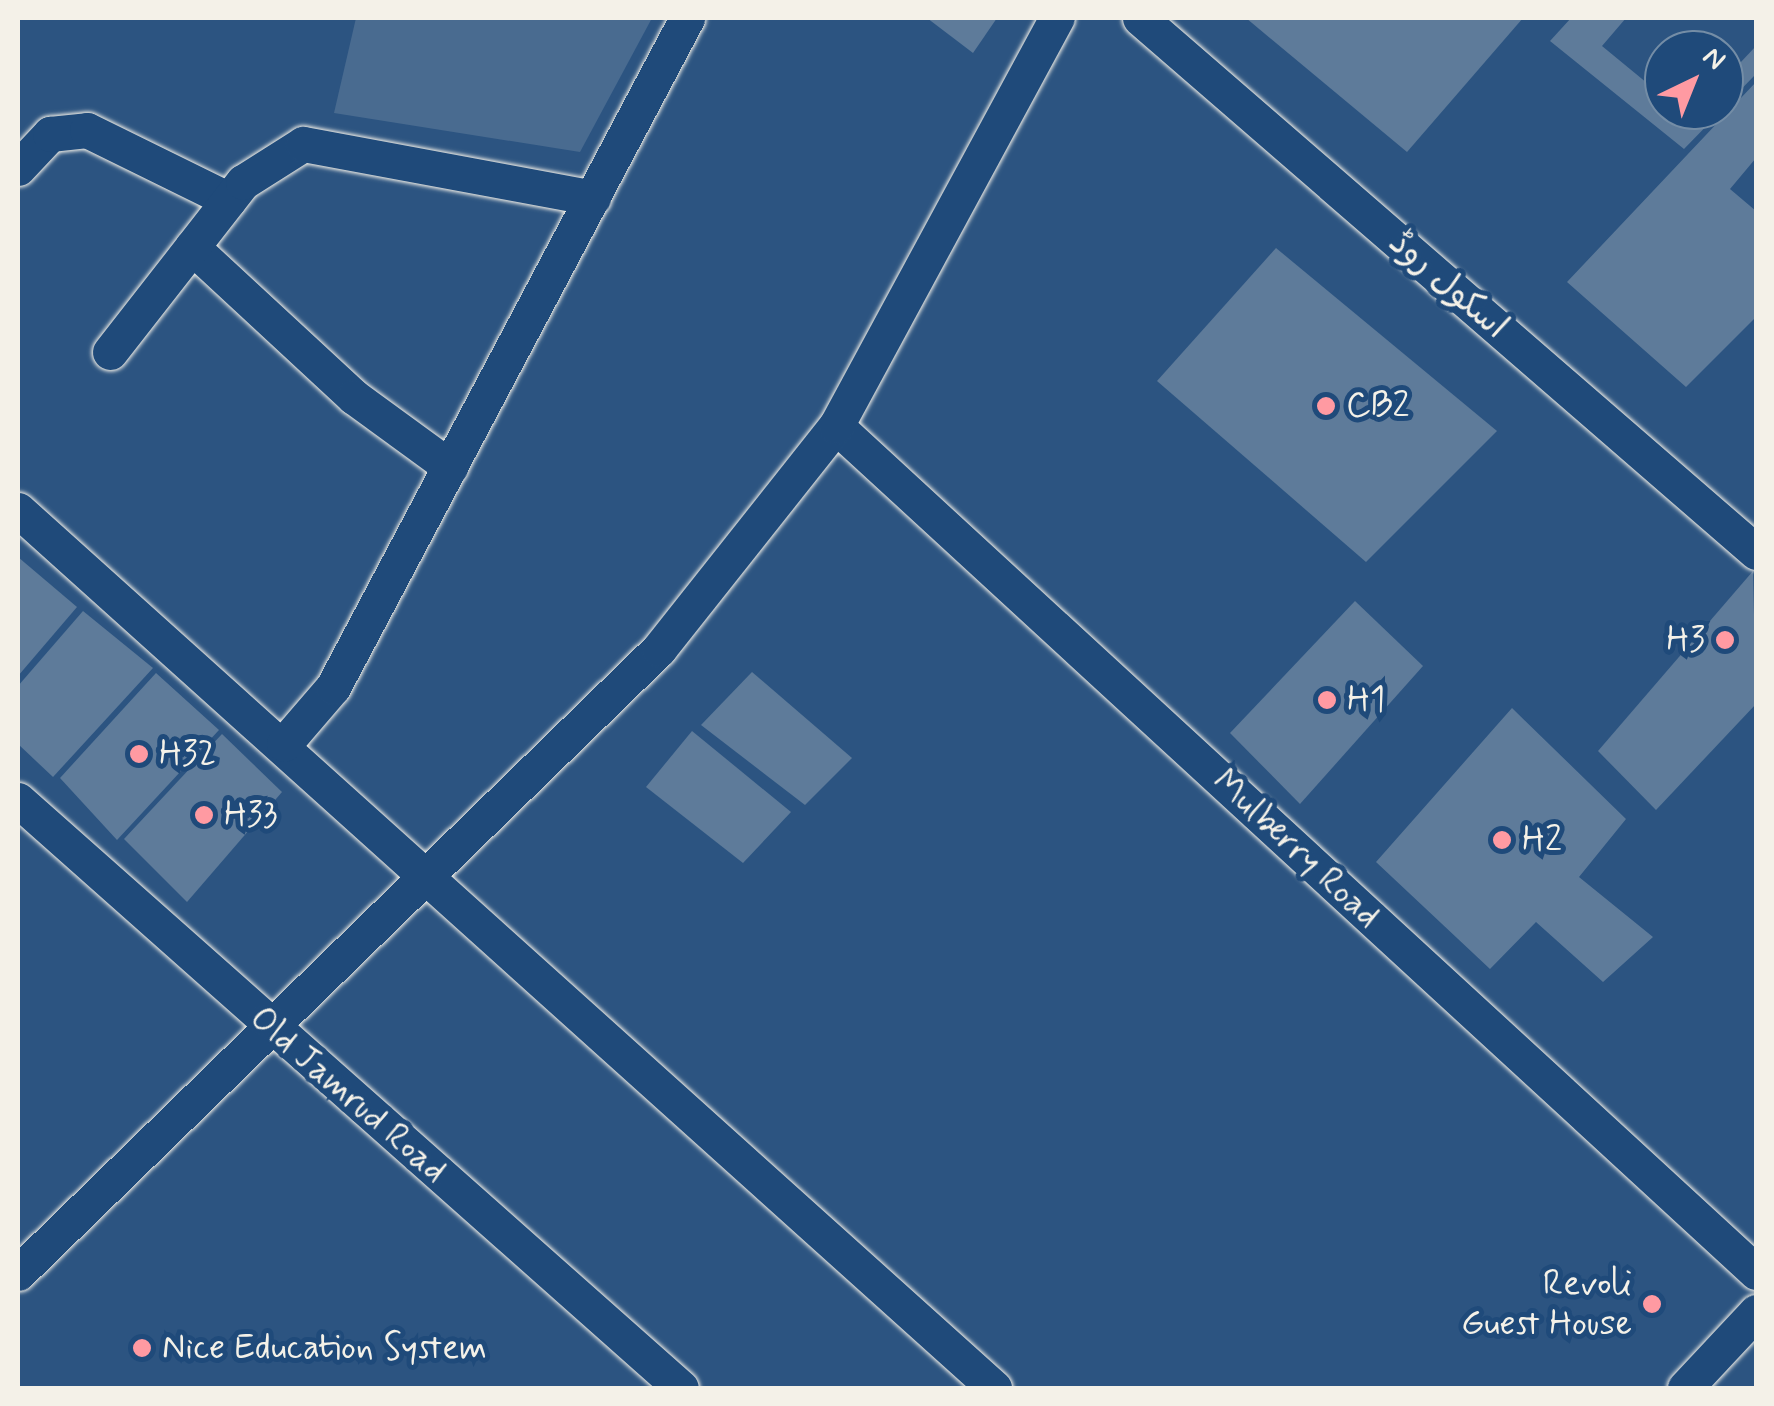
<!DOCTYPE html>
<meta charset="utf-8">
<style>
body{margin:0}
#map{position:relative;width:1774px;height:1406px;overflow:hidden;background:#2c5481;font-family:Mynerve,"Playpen Sans Arabic",sans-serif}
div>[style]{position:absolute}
.green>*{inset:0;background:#496b90}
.building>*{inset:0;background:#5e7b9a}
.roads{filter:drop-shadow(0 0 2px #f4f1e8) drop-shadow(0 0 2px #f4f1e8)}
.minor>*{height:35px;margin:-17.5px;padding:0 17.5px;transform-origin:17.5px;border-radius:17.5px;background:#1f4a7a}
.dots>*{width:28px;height:28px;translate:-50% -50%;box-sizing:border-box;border:5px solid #1f4a7a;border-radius:50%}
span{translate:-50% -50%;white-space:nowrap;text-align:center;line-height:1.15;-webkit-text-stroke:10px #1f4a7a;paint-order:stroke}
.street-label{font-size:35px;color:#f4f1e8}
.poi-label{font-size:35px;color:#f4f1e8}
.left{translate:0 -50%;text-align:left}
.right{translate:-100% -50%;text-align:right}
.frame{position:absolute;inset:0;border:20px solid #f4f1e8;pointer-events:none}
.north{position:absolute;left:1644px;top:30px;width:100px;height:100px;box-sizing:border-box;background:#1f4a7a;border:2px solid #748da6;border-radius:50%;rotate:43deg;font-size:28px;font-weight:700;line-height:40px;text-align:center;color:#f4f1e8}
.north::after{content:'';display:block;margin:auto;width:35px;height:45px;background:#ff9aa2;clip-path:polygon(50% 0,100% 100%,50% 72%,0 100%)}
</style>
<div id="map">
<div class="green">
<i style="clip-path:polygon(356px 18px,652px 18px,580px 152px,334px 113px)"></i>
</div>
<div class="building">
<i style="clip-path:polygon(927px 18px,997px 18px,973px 53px)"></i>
<i style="clip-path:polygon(1246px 18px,1523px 18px,1407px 152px)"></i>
<i style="clip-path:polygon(1571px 18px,1626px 18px,1602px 46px,1664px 97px,1664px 110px,1689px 117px,1696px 110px,1722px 110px,1684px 149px,1550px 41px)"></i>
<i style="clip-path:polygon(1756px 46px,1756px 74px,1724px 107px,1724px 80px)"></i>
<i style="clip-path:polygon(1756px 82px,1756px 158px,1730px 189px,1756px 211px,1756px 317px,1686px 387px,1567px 282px)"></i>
<i style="clip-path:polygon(1276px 248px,1497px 431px,1366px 562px,1157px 381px)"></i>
<i style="clip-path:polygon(18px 557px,77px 607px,18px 676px)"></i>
<i style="clip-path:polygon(1753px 571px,1756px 704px,1656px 810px,1598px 751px)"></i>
<i style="clip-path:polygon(1355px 601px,1423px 666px,1300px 804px,1230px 733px)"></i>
<i style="clip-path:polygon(83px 611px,153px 668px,53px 777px,18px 744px,18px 686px)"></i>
<i style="clip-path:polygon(752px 672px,852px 758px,805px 805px,701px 725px)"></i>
<i style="clip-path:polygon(156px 673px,219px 730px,117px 840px,60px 778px)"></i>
<i style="clip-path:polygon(1512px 708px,1626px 819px,1579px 877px,1653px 937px,1603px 982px,1536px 922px,1490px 969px,1376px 862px)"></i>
<i style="clip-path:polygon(692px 731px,791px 812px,743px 863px,646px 787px)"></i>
<i style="clip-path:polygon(222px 734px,282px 792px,187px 902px,124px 839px)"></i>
</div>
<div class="roads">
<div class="minor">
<i style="left:1140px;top:18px;width:815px;rotate:40.92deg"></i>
<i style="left:18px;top:168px;width:47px;rotate:-46.7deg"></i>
<i style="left:50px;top:134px;width:37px;rotate:-6deg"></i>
<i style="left:87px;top:130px;width:158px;rotate:26.2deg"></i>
<i style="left:192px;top:247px;width:221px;rotate:42.8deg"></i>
<i style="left:354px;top:397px;width:119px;rotate:36.1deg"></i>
<i style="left:110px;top:352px;width:216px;rotate:-52deg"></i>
<i style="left:243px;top:182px;width:71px;rotate:-32.3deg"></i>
<i style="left:303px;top:144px;width:295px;rotate:10.5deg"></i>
<i style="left:836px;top:426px;width:1250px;rotate:42.6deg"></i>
<i style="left:18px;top:510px;width:1313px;rotate:41.97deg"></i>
<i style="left:284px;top:744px;width:75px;rotate:-49.3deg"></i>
<i style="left:333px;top:687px;width:757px;rotate:-62.11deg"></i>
<i style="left:18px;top:800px;width:886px;rotate:41.57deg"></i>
<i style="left:18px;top:1273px;width:895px;rotate:-44.23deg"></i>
<i style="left:659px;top:649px;width:285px;rotate:-51.6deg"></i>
<i style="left:836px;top:426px;width:464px;rotate:-61.6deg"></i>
<i style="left:1685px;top:1388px;width:104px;rotate:-46.9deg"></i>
</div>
</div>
<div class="dots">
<i style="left:1326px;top:406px;background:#ff9aa2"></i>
<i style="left:1725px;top:640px;background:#ff9aa2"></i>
<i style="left:1327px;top:700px;background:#ff9aa2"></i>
<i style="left:139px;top:754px;background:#ff9aa2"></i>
<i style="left:204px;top:815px;background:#ff9aa2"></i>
<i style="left:1502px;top:840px;background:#ff9aa2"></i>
<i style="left:1652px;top:1304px;background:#ff9aa2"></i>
<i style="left:142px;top:1348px;background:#ff9aa2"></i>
</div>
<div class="street-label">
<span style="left:1448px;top:285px;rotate:41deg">اسکول روڈ</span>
<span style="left:1296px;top:849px;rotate:43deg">Mulberry Road</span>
<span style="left:348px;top:1095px;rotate:41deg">Old Jamrud Road</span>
</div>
<div class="poi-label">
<span class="left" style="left:1346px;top:406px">CB2</span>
<span class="right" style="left:1705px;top:640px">H3</span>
<span class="left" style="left:1347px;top:700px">H1</span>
<span class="left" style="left:159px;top:754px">H32</span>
<span class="left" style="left:224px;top:815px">H33</span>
<span class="left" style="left:1522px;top:840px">H2</span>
<span class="right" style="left:1632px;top:1304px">Revoli<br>Guest House</span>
<span class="left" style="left:162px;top:1348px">Nice Education System</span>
</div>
<div class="frame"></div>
<div class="north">N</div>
</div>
